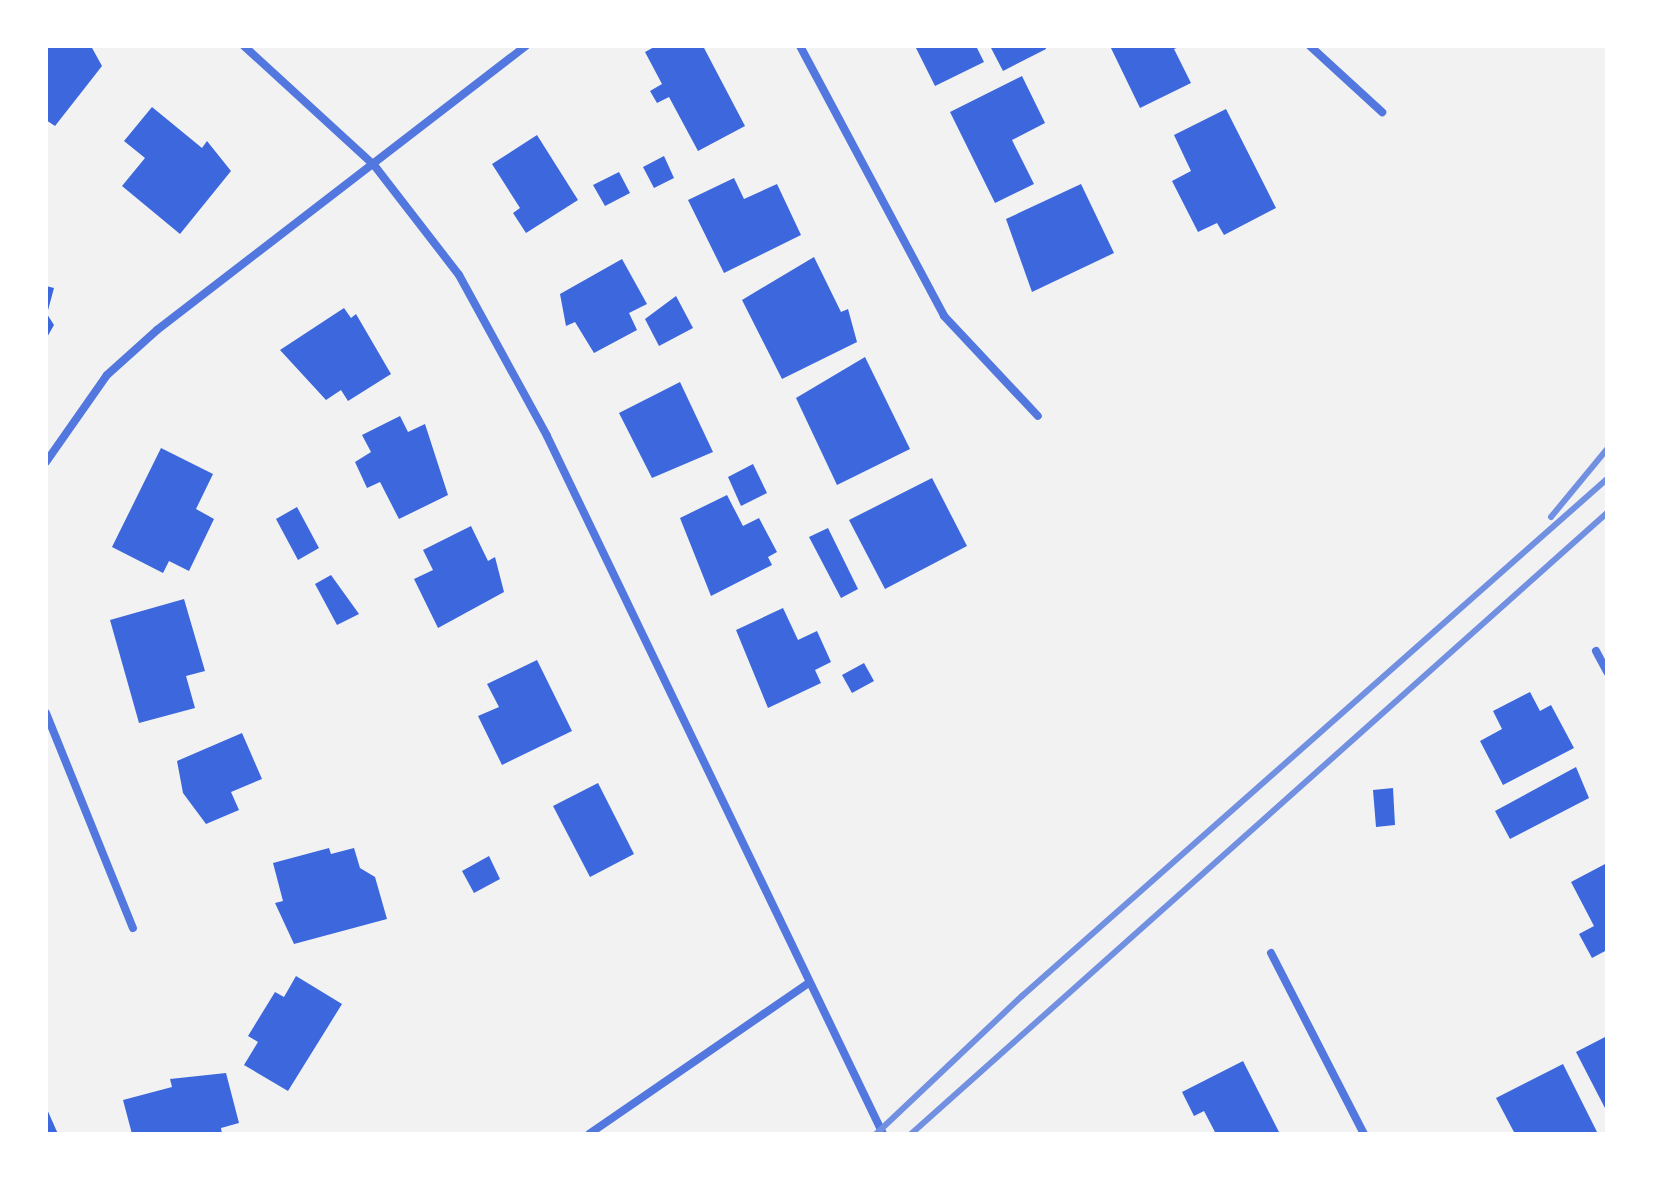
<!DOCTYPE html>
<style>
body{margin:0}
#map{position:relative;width:1653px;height:1180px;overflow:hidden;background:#f2f2f2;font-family:"Nunito Sans",sans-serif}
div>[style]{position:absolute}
.building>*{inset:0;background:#3d67dc}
.minor>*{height:8px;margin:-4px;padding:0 4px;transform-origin:4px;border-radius:4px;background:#5277de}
.rail>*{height:6px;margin:-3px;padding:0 3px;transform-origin:3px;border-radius:3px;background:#7290e2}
span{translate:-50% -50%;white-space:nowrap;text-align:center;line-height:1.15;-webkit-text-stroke:7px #fff;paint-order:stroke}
.frame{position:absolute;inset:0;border:48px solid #fff;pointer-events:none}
</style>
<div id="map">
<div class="building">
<i style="clip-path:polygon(46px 46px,91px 46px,102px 66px,55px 126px,46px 120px)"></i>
<i style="clip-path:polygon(656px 46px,703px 46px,745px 126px,698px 151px,669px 97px,657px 103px,650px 91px,662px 84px,645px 52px)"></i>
<i style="clip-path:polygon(915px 46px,976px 46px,984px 62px,935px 86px)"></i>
<i style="clip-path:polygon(990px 46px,1045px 46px,1046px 49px,1003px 71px)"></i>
<i style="clip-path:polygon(1110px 46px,1182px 46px,1174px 49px,1191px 83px,1140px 108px)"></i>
<i style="clip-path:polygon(1022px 76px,1045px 123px,1012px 140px,1034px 184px,995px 203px,950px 112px)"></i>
<i style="clip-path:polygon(152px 107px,202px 148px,207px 141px,231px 171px,180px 234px,122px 186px,145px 158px,124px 141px)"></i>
<i style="clip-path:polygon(1226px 109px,1276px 208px,1224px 235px,1217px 223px,1198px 232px,1172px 181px,1191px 171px,1174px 135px)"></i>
<i style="clip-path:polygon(537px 135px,578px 200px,526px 233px,513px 213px,520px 208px,492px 164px)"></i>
<i style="clip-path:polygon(664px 156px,674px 178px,654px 188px,643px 167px)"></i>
<i style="clip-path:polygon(619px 172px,630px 193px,605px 206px,593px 185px)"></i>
<i style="clip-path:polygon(734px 178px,744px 199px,777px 184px,801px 235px,724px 273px,688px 200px)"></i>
<i style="clip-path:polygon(1081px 184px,1114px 253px,1032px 292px,1006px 219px)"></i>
<i style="clip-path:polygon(814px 257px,841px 312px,848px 309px,857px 342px,782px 379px,742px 300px)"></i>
<i style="clip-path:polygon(622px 259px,647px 304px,629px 313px,637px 330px,594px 353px,575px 322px,566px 326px,560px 294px)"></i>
<i style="clip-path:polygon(46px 286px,54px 288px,47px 314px,54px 325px,46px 339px)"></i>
<i style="clip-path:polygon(676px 296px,693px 328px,659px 346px,645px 319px)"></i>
<i style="clip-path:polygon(344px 308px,351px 318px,356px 314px,391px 374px,348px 401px,341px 390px,326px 400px,280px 350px)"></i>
<i style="clip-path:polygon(865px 357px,910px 449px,837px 485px,796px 398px)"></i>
<i style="clip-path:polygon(680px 382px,713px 452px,652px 478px,619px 413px)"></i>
<i style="clip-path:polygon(400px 416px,408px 432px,425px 424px,448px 495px,399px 519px,380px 482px,367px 488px,355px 462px,371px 452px,362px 435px)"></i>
<i style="clip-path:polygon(161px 448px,213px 474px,196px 509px,214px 519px,189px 571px,169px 561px,163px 573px,112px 547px)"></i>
<i style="clip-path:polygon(753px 464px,767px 493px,741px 506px,728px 477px)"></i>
<i style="clip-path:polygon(932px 478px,967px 546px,885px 589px,849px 520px)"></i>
<i style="clip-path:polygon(727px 495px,743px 526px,759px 518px,777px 552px,768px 557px,772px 565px,711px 596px,680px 518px)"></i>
<i style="clip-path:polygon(297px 507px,319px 548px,298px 560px,276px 519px)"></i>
<i style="clip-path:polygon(471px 526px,488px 561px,495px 557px,504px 592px,438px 628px,414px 579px,433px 570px,423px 550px)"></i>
<i style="clip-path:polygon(828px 528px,858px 589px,841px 598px,809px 537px)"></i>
<i style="clip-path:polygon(331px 575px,359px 614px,337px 625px,315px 584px)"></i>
<i style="clip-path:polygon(184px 599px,205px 671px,186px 676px,195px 708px,139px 723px,110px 620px)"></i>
<i style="clip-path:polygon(783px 608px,798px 640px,817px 631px,831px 662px,815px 670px,821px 683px,768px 708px,736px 630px)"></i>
<i style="clip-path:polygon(537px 660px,572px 731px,502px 765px,478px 716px,499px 707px,487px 684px)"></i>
<i style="clip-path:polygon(864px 663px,874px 681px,852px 693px,842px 675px)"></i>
<i style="clip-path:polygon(1530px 692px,1540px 711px,1551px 705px,1574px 748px,1503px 785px,1480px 741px,1502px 729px,1493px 711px)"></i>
<i style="clip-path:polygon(242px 733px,262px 779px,231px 792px,239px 810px,206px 824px,183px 793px,177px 761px)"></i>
<i style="clip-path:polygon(1576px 767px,1589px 798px,1510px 839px,1495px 811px)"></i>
<i style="clip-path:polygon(598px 783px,634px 854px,590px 877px,553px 806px)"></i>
<i style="clip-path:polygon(1393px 788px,1395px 825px,1376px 827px,1373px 790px)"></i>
<i style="clip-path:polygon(329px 848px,331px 854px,354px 848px,360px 868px,375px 877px,387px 919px,294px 944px,275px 903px,283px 901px,273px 863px)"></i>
<i style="clip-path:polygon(489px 856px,500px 879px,474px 893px,462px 871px)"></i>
<i style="clip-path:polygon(1607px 863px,1607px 950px,1592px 958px,1579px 934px,1594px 926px,1571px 882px)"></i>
<i style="clip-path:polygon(296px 976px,342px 1004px,288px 1091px,244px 1065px,258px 1042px,248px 1036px,275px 992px,284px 997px)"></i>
<i style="clip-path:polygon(1607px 1036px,1607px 1112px,1576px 1052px)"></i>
<i style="clip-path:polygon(1243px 1061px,1280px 1134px,1216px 1134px,1204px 1111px,1194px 1116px,1182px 1092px)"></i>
<i style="clip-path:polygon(1563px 1064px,1598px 1134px,1515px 1134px,1496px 1098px)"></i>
<i style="clip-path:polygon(226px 1073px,239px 1123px,221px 1128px,222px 1134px,132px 1134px,123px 1100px,172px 1087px,170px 1079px)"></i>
<i style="clip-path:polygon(46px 1107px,58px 1134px,46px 1134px)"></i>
</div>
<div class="minor">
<i style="left:244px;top:46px;width:176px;rotate:42.5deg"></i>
<i style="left:374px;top:165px;width:139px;rotate:52.3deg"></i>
<i style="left:459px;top:275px;width:183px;rotate:61.3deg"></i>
<i style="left:547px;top:436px;width:775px;rotate:64.29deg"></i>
<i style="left:800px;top:46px;width:306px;rotate:61.9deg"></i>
<i style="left:944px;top:316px;width:137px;rotate:46.8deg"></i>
<i style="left:1310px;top:46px;width:98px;rotate:42.5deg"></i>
<i style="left:46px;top:462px;width:106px;rotate:-55deg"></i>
<i style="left:107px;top:375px;width:67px;rotate:-42deg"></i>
<i style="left:157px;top:330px;width:466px;rotate:-37.6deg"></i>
<i style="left:1596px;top:651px;width:24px;rotate:62deg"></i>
<i style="left:46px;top:713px;width:232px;rotate:68deg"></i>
<i style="left:1271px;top:953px;width:203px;rotate:62.8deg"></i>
<i style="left:589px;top:1134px;width:267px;rotate:-34.5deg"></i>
</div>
<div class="rail">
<i style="left:1551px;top:517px;width:88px;rotate:-50.5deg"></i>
<i style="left:876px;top:1134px;width:201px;rotate:-43.4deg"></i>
<i style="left:1022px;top:996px;width:781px;rotate:-41.47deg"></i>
<i style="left:911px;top:1134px;width:933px;rotate:-41.74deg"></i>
</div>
<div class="frame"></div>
</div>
